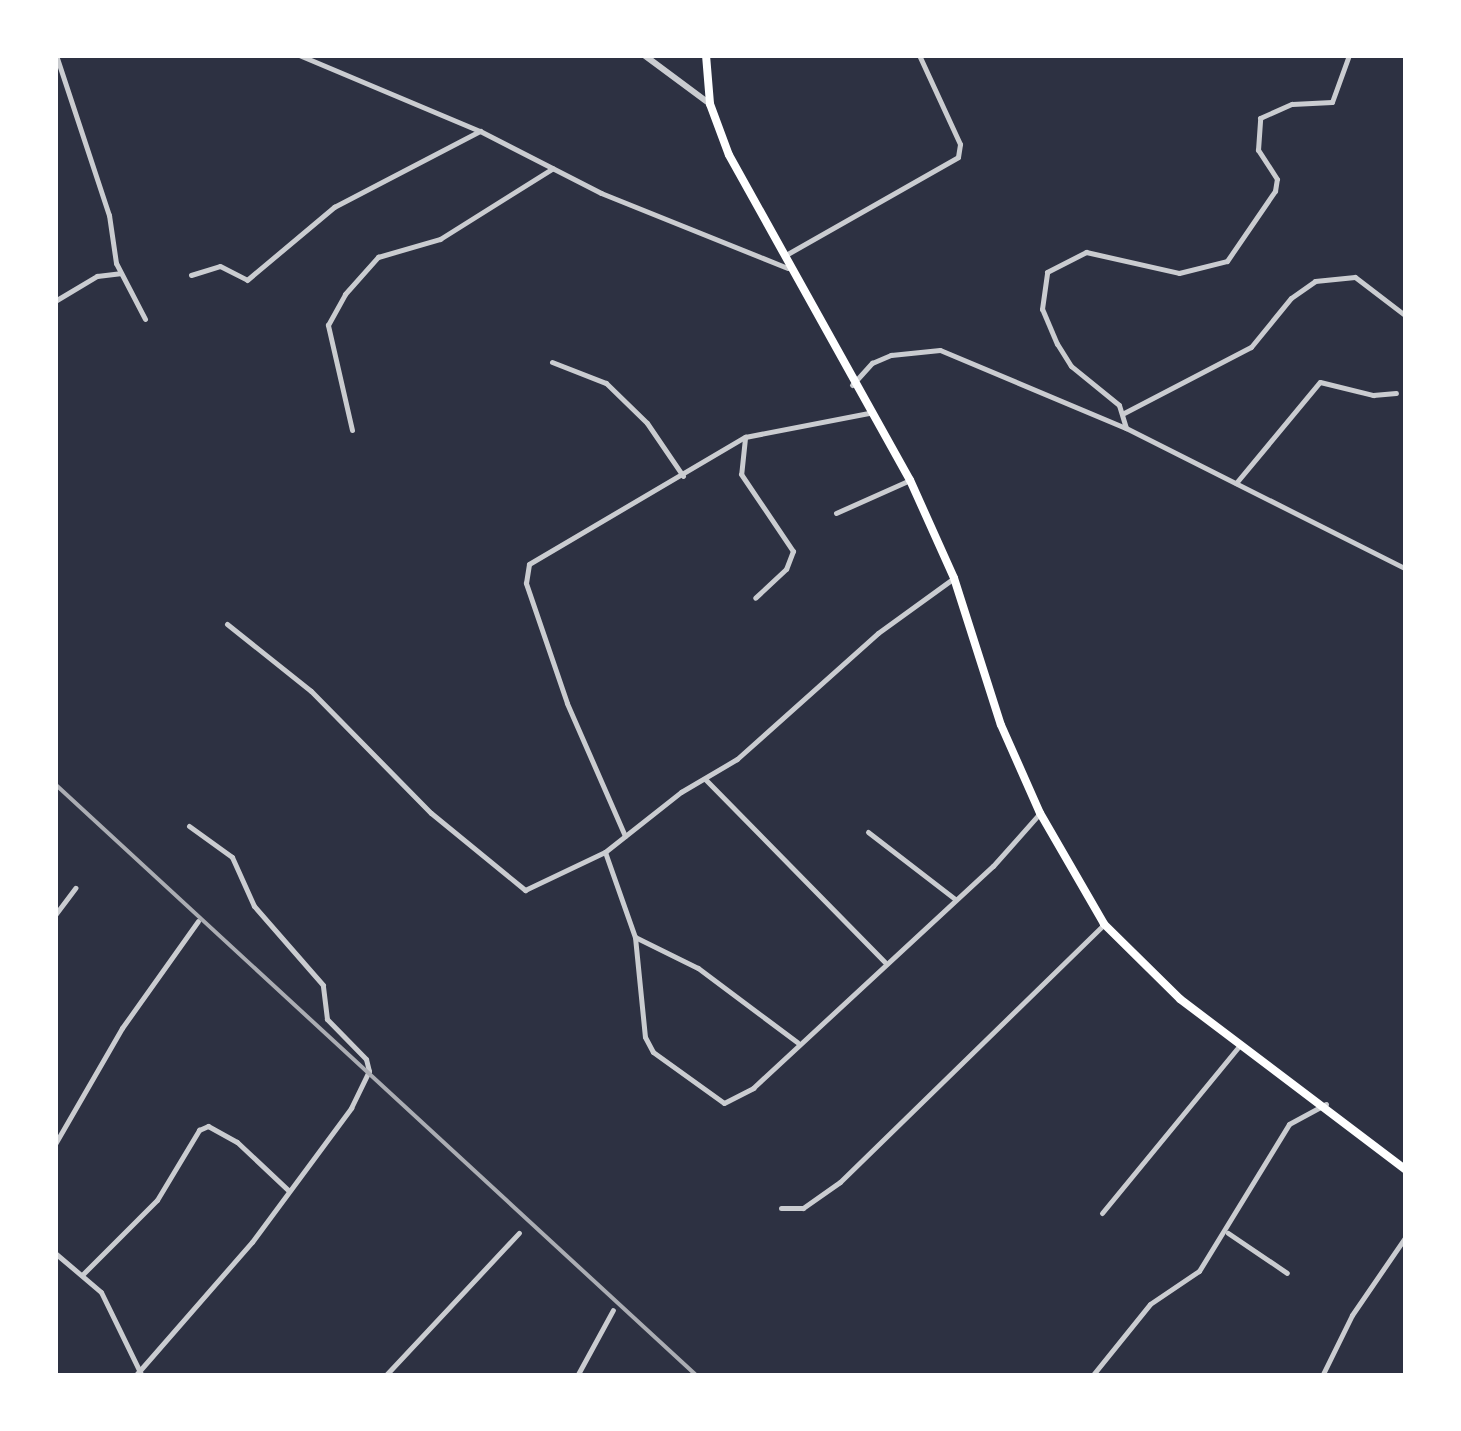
<!DOCTYPE html>
<style>
body{margin:0}
#map{position:relative;width:1461px;height:1431px;overflow:hidden;background:#2d3142;font-family:"Public Sans",sans-serif}
div>[style]{position:absolute}
.minor>*{height:5px;margin:-2.5px;padding:0 2.5px;transform-origin:2.5px;border-radius:2.5px;background:#caccd0}
.tertiary>*{height:6px;margin:-3px;padding:0 3px;transform-origin:3px;border-radius:3px;background:#caccd0}
.secondary>*{height:8px;margin:-4px;padding:0 4px;transform-origin:4px;border-radius:4px;background:#fff}
.rail>*{height:4px;margin:-2px;padding:0 2px;transform-origin:2px;border-radius:2px;background:#abadb3}
span{translate:-50% -50%;white-space:nowrap;text-align:center;line-height:1.15;-webkit-text-stroke:9px #fff;paint-order:stroke}
.frame{position:absolute;inset:0;border:58px solid #fff;pointer-events:none}
</style>
<div id="map">
<div class="minor">
<i style="left:56px;top:55px;width:169px;rotate:71.7deg"></i>
<i style="left:109px;top:215px;width:49px;rotate:81.7deg"></i>
<i style="left:116px;top:263px;width:63px;rotate:62.6deg"></i>
<i style="left:299px;top:55px;width:196px;rotate:22.8deg"></i>
<i style="left:480px;top:131px;width:136px;rotate:27.1deg"></i>
<i style="left:601px;top:193px;width:201px;rotate:21.9deg"></i>
<i style="left:784px;top:256px;width:200px;rotate:-29.6deg"></i>
<i style="left:958px;top:157px;width:13px;rotate:-81deg"></i>
<i style="left:960px;top:144px;width:98px;rotate:-114.7deg"></i>
<i style="left:191px;top:275px;width:30px;rotate:-17deg"></i>
<i style="left:220px;top:266px;width:30px;rotate:27deg"></i>
<i style="left:247px;top:280px;width:114px;rotate:-40deg"></i>
<i style="left:334px;top:207px;width:165px;rotate:-27.5deg"></i>
<i style="left:55px;top:301px;width:49px;rotate:-30.8deg"></i>
<i style="left:97px;top:276px;width:23px;rotate:-7deg"></i>
<i style="left:552px;top:362px;width:58px;rotate:21.3deg"></i>
<i style="left:606px;top:383px;width:57px;rotate:44.3deg"></i>
<i style="left:647px;top:423px;width:64px;rotate:55.8deg"></i>
<i style="left:852px;top:385px;width:30px;rotate:-48deg"></i>
<i style="left:872px;top:363px;width:21px;rotate:-23deg"></i>
<i style="left:891px;top:355px;width:49px;rotate:-5.8deg"></i>
<i style="left:940px;top:350px;width:202px;rotate:22.8deg"></i>
<i style="left:1126px;top:428px;width:313px;rotate:26.7deg"></i>
<i style="left:1124px;top:413px;width:143px;rotate:-27.5deg"></i>
<i style="left:1251px;top:347px;width:63px;rotate:-50.8deg"></i>
<i style="left:1291px;top:298px;width:29px;rotate:-35deg"></i>
<i style="left:1315px;top:281px;width:40px;rotate:-5.7deg"></i>
<i style="left:1355px;top:277px;width:64px;rotate:37.4deg"></i>
<i style="left:1126px;top:428px;width:24px;rotate:-107deg"></i>
<i style="left:1119px;top:405px;width:62px;rotate:-140.9deg"></i>
<i style="left:1071px;top:366px;width:26px;rotate:-122deg"></i>
<i style="left:1057px;top:344px;width:38px;rotate:-113deg"></i>
<i style="left:1042px;top:309px;width:37px;rotate:-82deg"></i>
<i style="left:1047px;top:272px;width:44px;rotate:-27.1deg"></i>
<i style="left:1086px;top:252px;width:95px;rotate:12.7deg"></i>
<i style="left:1179px;top:273px;width:49px;rotate:-14deg"></i>
<i style="left:1227px;top:261px;width:85px;rotate:-55.6deg"></i>
<i style="left:1275px;top:191px;width:12px;rotate:-81deg"></i>
<i style="left:1277px;top:179px;width:35px;rotate:-123deg"></i>
<i style="left:1258px;top:150px;width:32px;rotate:-86deg"></i>
<i style="left:1260px;top:118px;width:35px;rotate:-24deg"></i>
<i style="left:1292px;top:104px;width:40px;rotate:-2.9deg"></i>
<i style="left:1332px;top:102px;width:50px;rotate:-70.1deg"></i>
<i style="left:352px;top:430px;width:108px;rotate:-102.9deg"></i>
<i style="left:328px;top:325px;width:35px;rotate:-61deg"></i>
<i style="left:345px;top:294px;width:50px;rotate:-48.3deg"></i>
<i style="left:378px;top:257px;width:65px;rotate:-16.2deg"></i>
<i style="left:440px;top:239px;width:133px;rotate:-32.1deg"></i>
<i style="left:745px;top:438px;width:36px;rotate:96deg"></i>
<i style="left:741px;top:474px;width:93px;rotate:56deg"></i>
<i style="left:793px;top:551px;width:19px;rotate:111deg"></i>
<i style="left:786px;top:569px;width:42px;rotate:136.9deg"></i>
<i style="left:1236px;top:483px;width:131px;rotate:-50.3deg"></i>
<i style="left:1320px;top:382px;width:55px;rotate:13.8deg"></i>
<i style="left:1373px;top:395px;width:23px;rotate:-5deg"></i>
<i style="left:836px;top:513px;width:81px;rotate:-24deg"></i>
<i style="left:227px;top:624px;width:107px;rotate:38.6deg"></i>
<i style="left:311px;top:691px;width:171px;rotate:45.5deg"></i>
<i style="left:431px;top:813px;width:122px;rotate:39.3deg"></i>
<i style="left:525px;top:890px;width:89px;rotate:-25.4deg"></i>
<i style="left:605px;top:852px;width:97px;rotate:-38.3deg"></i>
<i style="left:681px;top:792px;width:65px;rotate:-30.5deg"></i>
<i style="left:737px;top:759px;width:189px;rotate:-41.8deg"></i>
<i style="left:878px;top:633px;width:94px;rotate:-35.9deg"></i>
<i style="left:706px;top:780px;width:255px;rotate:45.5deg"></i>
<i style="left:868px;top:832px;width:110px;rotate:37.6deg"></i>
<i style="left:625px;top:836px;width:145px;rotate:-113.6deg"></i>
<i style="left:567px;top:703px;width:127px;rotate:-108.9deg"></i>
<i style="left:526px;top:583px;width:19px;rotate:-81deg"></i>
<i style="left:529px;top:564px;width:251px;rotate:-30.5deg"></i>
<i style="left:745px;top:437px;width:126px;rotate:-11deg"></i>
<i style="left:605px;top:852px;width:90px;rotate:70.6deg"></i>
<i style="left:635px;top:937px;width:100px;rotate:84.3deg"></i>
<i style="left:645px;top:1037px;width:17px;rotate:62deg"></i>
<i style="left:653px;top:1052px;width:87px;rotate:35.7deg"></i>
<i style="left:724px;top:1103px;width:33px;rotate:-27deg"></i>
<i style="left:753px;top:1088px;width:327px;rotate:-42.8deg"></i>
<i style="left:993px;top:866px;width:71px;rotate:-48.4deg"></i>
<i style="left:55px;top:915px;width:34px;rotate:-53deg"></i>
<i style="left:635px;top:937px;width:70px;rotate:26.2deg"></i>
<i style="left:698px;top:968px;width:124px;rotate:36.8deg"></i>
<i style="left:55px;top:1144px;width:134px;rotate:-60deg"></i>
<i style="left:122px;top:1028px;width:131px;rotate:-54.6deg"></i>
<i style="left:781px;top:1208px;width:22px"></i>
<i style="left:803px;top:1208px;width:45px;rotate:-35.1deg"></i>
<i style="left:840px;top:1182px;width:369px;rotate:-44.3deg"></i>
<i style="left:1102px;top:1213px;width:219px;rotate:-50.6deg"></i>
<i style="left:1228px;top:1233px;width:71px;rotate:34.1deg"></i>
<i style="left:55px;top:1253px;width:60px;rotate:40.3deg"></i>
<i style="left:101px;top:1292px;width:93px;rotate:64deg"></i>
<i style="left:82px;top:1275px;width:106px;rotate:-45deg"></i>
<i style="left:157px;top:1200px;width:82px;rotate:-59deg"></i>
<i style="left:199px;top:1130px;width:10px;rotate:-24deg"></i>
<i style="left:208px;top:1126px;width:33px;rotate:29deg"></i>
<i style="left:237px;top:1142px;width:71px;rotate:43.3deg"></i>
<i style="left:135px;top:1376px;width:178px;rotate:-48.9deg"></i>
<i style="left:252px;top:1242px;width:167px;rotate:-53.5deg"></i>
<i style="left:351px;top:1108px;width:41px;rotate:-64.1deg"></i>
<i style="left:369px;top:1071px;width:12px;rotate:-104deg"></i>
<i style="left:366px;top:1059px;width:56px;rotate:-134.3deg"></i>
<i style="left:327px;top:1019px;width:34px;rotate:-97deg"></i>
<i style="left:323px;top:985px;width:105px;rotate:-131.1deg"></i>
<i style="left:254px;top:906px;width:54px;rotate:-114.2deg"></i>
<i style="left:232px;top:857px;width:53px;rotate:-144.2deg"></i>
<i style="left:385px;top:1376px;width:196px;rotate:-46.9deg"></i>
<i style="left:577px;top:1376px;width:75px;rotate:-61.4deg"></i>
<i style="left:1092px;top:1376px;width:92px;rotate:-51.1deg"></i>
<i style="left:1150px;top:1304px;width:59px;rotate:-34deg"></i>
<i style="left:1199px;top:1271px;width:172px;rotate:-58.5deg"></i>
<i style="left:1289px;top:1124px;width:42px;rotate:-28.4deg"></i>
<i style="left:1221px;top:1376px;width:2px"></i>
<i style="left:1322px;top:1376px;width:68px;rotate:-63.8deg"></i>
<i style="left:1352px;top:1315px;width:96px;rotate:-55.6deg"></i>
</div>
<div class="tertiary">
<i style="left:644px;top:55px;width:82px;rotate:36.6deg"></i>
</div>
<div class="secondary">
<i style="left:706px;top:55px;width:49px;rotate:85.3deg"></i>
<i style="left:710px;top:104px;width:54px;rotate:69.6deg"></i>
<i style="left:729px;top:155px;width:372px;rotate:60.9deg"></i>
<i style="left:910px;top:480px;width:107px;rotate:65.8deg"></i>
<i style="left:954px;top:578px;width:154px;rotate:72.3deg"></i>
<i style="left:1001px;top:725px;width:96px;rotate:66.1deg"></i>
<i style="left:1040px;top:813px;width:128px;rotate:60deg"></i>
<i style="left:1104px;top:924px;width:107px;rotate:44.6deg"></i>
<i style="left:1180px;top:999px;width:283px;rotate:37.1deg"></i>
</div>
<div class="rail">
<i style="left:55px;top:784px;width:873px;rotate:42.68deg"></i>
</div>
<div class="frame"></div>
</div>
